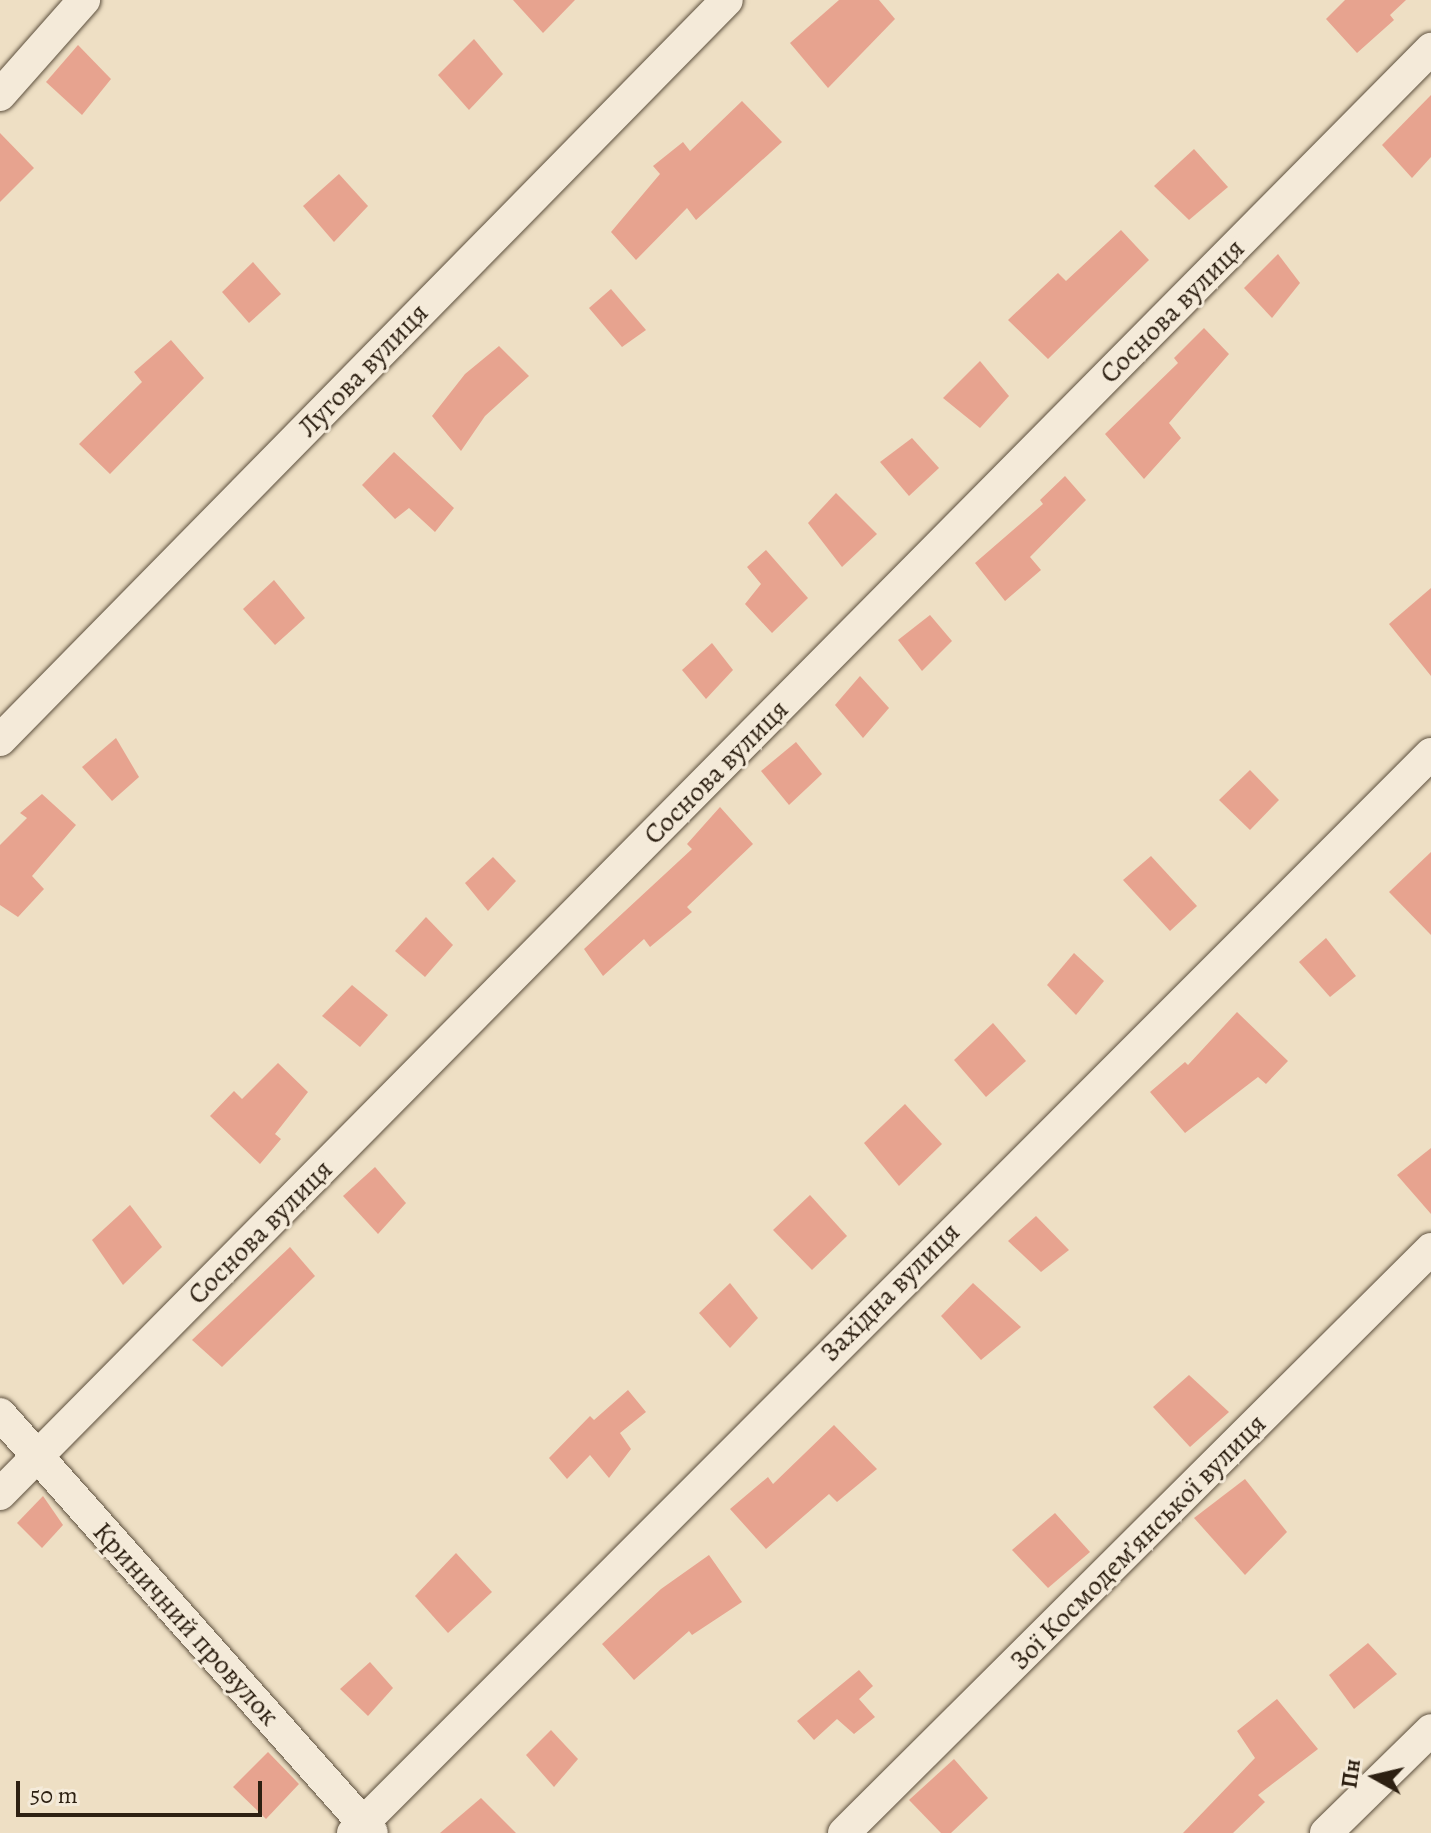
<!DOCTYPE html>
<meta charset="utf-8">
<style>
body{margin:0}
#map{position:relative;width:1431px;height:1833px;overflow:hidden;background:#eedfc4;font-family:Alegreya,serif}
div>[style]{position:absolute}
.building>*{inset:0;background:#e7a38f}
.roads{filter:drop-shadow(0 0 2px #5d503e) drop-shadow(0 0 2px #5d503e)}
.minor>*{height:32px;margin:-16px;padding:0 16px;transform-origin:16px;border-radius:16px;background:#f4ead9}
span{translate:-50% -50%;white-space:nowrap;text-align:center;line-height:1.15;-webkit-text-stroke:6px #f4ead9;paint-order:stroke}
.street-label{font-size:28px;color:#2d2012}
.north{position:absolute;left:1335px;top:1737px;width:80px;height:80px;-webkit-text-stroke:6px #f4ead9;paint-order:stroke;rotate:278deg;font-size:22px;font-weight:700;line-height:32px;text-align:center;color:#2d2012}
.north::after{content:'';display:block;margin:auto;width:28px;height:36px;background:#2d2012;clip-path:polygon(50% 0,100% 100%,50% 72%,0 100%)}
.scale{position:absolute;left:16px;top:1781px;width:246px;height:36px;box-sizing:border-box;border:4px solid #2d2012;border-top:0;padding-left:10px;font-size:24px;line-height:28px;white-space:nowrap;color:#2d2012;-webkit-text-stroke:6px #f4ead9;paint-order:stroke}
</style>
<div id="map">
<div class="building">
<i style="clip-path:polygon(513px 0,575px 0,543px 33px)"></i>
<i style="clip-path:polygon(839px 0,879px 0,895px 19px,828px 88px,790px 43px)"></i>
<i style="clip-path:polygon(1345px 0,1406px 0,1390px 15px,1394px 20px,1357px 53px,1326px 19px)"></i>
<i style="clip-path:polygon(474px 39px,503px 74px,469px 110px,438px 75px)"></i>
<i style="clip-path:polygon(78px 45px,111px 79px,82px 115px,46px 82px)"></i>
<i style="clip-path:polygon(1431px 95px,1431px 157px,1412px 178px,1382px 145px)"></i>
<i style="clip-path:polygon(742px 101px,782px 142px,696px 220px,687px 208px,636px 260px,611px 232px,660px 174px,653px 166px,683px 142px,690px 151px)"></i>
<i style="clip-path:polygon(0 133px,34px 168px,0 202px)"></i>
<i style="clip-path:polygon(1194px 149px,1228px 187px,1189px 220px,1154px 186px)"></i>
<i style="clip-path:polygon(339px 174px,368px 206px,334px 242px,303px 206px)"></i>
<i style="clip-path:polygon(1121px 230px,1149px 260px,1048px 359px,1008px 320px,1058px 273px,1066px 281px)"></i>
<i style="clip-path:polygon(1278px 254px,1300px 283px,1272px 318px,1244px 288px)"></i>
<i style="clip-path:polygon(253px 262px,281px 294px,249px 323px,222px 292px)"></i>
<i style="clip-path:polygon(611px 289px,646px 330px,622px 347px,589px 308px)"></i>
<i style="clip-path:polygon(1204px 328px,1229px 354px,1169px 423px,1181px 438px,1144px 479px,1105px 434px,1178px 363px,1174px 358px)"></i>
<i style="clip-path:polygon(171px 340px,204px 378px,110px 474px,79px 444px,142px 382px,134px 372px)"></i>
<i style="clip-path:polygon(499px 346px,529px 376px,485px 416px,461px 451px,432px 416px,465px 374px)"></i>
<i style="clip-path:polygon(980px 361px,1009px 396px,980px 428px,943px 398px)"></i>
<i style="clip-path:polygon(912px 438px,939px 468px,909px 496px,880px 462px)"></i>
<i style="clip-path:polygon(394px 452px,454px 508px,435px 532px,409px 508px,395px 519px,362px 485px)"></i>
<i style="clip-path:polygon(1065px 476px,1086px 500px,1030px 557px,1041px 570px,1005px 601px,975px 563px,1043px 504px,1040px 500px)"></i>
<i style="clip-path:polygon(836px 493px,877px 534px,842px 567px,808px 523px)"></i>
<i style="clip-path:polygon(766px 550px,808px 598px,772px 633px,745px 604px,761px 584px,747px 567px)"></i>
<i style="clip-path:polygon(274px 580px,305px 618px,275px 645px,243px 609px)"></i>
<i style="clip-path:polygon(1431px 588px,1431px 676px,1389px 624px)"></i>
<i style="clip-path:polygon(930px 615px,952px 641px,922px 671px,898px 640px)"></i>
<i style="clip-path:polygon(712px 643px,733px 670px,706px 699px,682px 670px)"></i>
<i style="clip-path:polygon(860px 676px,889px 708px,863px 738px,835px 705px)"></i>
<i style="clip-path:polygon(116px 738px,139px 777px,112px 801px,82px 767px)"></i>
<i style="clip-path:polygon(796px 742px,822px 774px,789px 805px,761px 771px)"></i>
<i style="clip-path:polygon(1250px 770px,1279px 800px,1250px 830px,1219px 800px)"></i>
<i style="clip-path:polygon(42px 794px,76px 825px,32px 876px,44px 889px,18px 917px,0 905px,0 845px,27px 818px,20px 813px)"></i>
<i style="clip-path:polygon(720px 807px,753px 844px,687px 907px,692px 912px,650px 947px,644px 939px,603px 976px,584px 949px,692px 849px,687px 844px)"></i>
<i style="clip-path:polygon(1431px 852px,1431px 935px,1389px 892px)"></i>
<i style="clip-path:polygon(1151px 856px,1197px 906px,1170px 931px,1123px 880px)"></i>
<i style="clip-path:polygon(493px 857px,516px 881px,488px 911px,465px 883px)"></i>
<i style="clip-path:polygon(426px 917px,453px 945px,425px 977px,395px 951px)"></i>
<i style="clip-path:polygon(1326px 938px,1356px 976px,1330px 997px,1299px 962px)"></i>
<i style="clip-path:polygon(1074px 953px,1104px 981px,1076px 1015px,1047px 985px)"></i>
<i style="clip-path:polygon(352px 985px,388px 1015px,360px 1047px,322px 1016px)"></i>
<i style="clip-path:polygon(1237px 1012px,1288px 1061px,1266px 1084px,1258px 1077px,1185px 1133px,1150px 1092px,1185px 1062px,1188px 1065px)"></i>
<i style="clip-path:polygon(993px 1023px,1026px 1061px,986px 1097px,954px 1060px)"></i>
<i style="clip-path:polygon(278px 1063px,308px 1092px,275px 1134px,281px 1139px,260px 1164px,210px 1116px,234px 1091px,242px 1099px)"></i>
<i style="clip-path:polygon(905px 1104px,942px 1144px,899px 1186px,864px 1143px)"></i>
<i style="clip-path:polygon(1431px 1148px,1431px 1214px,1397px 1175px)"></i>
<i style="clip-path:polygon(375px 1167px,406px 1203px,378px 1234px,343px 1196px)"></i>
<i style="clip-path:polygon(810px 1195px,847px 1236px,812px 1270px,773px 1230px)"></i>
<i style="clip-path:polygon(130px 1205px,162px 1247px,123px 1285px,92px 1240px)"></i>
<i style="clip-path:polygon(1036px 1216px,1069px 1250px,1041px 1272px,1008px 1241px)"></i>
<i style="clip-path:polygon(290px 1247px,315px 1276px,222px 1367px,192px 1340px)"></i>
<i style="clip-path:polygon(730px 1283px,758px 1318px,730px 1348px,699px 1313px)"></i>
<i style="clip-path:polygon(973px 1283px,1021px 1327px,981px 1360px,941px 1316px)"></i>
<i style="clip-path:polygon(1189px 1375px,1229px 1412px,1190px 1447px,1153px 1407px)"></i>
<i style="clip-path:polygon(628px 1390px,646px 1412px,620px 1433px,631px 1449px,609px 1478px,590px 1455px,567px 1479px,549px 1458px,590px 1416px,594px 1420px)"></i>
<i style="clip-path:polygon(834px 1425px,877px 1469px,837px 1502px,829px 1494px,766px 1549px,730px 1509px,768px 1477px,773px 1484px)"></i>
<i style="clip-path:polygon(1245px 1479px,1287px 1532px,1245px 1575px,1194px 1518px)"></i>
<i style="clip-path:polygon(43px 1496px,63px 1525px,42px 1548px,17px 1523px)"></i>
<i style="clip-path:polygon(1055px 1513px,1090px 1552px,1048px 1588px,1012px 1550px)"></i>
<i style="clip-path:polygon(456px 1553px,492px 1592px,448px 1633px,415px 1596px)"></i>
<i style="clip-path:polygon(709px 1555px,742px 1602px,692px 1635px,689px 1631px,634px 1680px,602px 1644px,661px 1589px)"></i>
<i style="clip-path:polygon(1368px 1643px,1397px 1674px,1354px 1709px,1329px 1675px)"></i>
<i style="clip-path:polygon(370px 1662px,393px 1688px,368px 1716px,340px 1689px)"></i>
<i style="clip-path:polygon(859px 1670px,873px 1686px,859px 1699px,875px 1717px,854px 1734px,837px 1719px,814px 1740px,797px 1721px)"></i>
<i style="clip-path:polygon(1277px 1699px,1318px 1749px,1258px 1795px,1265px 1802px,1233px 1833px,1183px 1833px,1255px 1758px,1237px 1731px)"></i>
<i style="clip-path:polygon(551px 1730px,578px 1759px,554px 1787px,526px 1755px)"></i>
<i style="clip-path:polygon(268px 1752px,299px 1784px,266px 1819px,233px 1787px)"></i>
<i style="clip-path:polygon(954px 1759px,988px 1798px,951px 1833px,941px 1833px,909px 1800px)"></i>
<i style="clip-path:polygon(481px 1798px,516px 1833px,440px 1833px)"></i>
</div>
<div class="roads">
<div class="minor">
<i style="left:0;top:95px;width:127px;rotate:-48.5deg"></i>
<i style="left:0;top:740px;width:1037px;rotate:-45.51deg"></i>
<i style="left:0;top:1414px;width:560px;rotate:48.4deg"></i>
<i style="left:0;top:1494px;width:2034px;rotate:-45.28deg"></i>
<i style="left:353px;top:1833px;width:1525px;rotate:-45.03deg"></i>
<i style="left:844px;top:1833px;width:828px;rotate:-44.85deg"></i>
<i style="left:1326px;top:1833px;width:147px;rotate:-44.4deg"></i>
</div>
</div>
<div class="street-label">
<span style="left:1172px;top:311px;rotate:-45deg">Соснова вулиця</span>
<span style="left:363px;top:370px;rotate:-46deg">Лугова вулиця</span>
<span style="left:716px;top:772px;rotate:-45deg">Соснова вулиця</span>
<span style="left:260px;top:1232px;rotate:-45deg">Соснова вулиця</span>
<span style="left:890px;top:1292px;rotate:-45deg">Західна вулиця</span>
<span style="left:1138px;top:1542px;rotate:-45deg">Зої Космодем’янської вулиця</span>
<span style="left:186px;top:1624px;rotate:48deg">Криничний провулок</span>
</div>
<div class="north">Пн</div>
<div class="scale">50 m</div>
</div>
